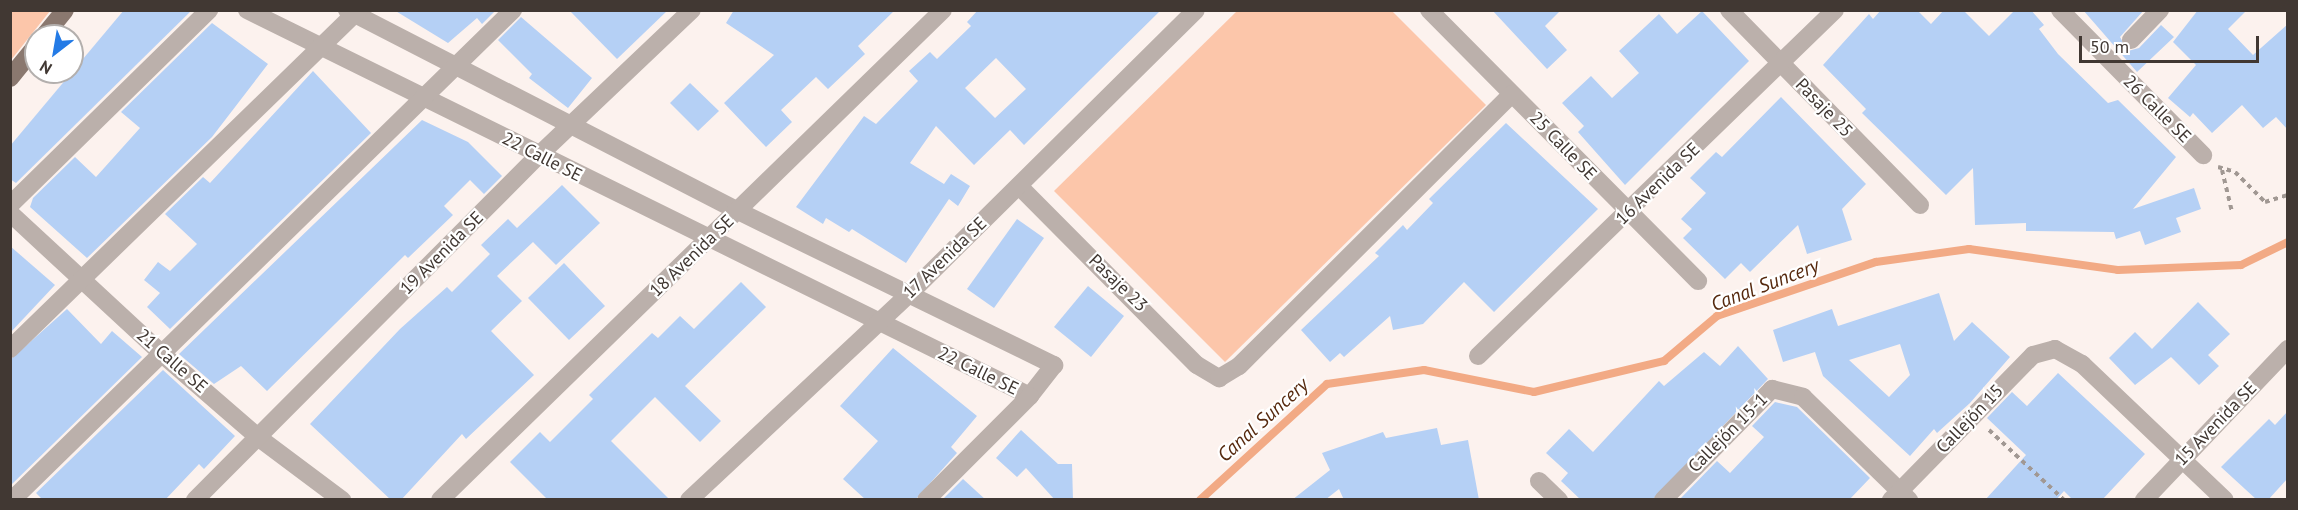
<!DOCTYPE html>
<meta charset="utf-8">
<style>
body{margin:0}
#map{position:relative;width:2298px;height:510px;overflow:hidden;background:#fcf2ee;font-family:"PT Sans",sans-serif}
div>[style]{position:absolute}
.green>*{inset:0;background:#fcc6aa}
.stream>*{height:8px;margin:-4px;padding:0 4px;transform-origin:4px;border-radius:4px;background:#f2aa85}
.building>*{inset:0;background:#b5d0f5}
.path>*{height:4px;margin-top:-2px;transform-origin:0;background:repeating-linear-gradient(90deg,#a19893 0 4.5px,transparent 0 9px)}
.minor>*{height:18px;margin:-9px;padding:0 9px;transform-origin:9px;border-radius:9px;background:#bbb0ab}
.major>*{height:18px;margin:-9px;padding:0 9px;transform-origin:9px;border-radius:9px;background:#8a786f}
span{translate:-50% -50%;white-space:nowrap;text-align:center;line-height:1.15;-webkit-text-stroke:4.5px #fff;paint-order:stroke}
.street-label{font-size:18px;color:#413833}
.water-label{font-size:20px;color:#56290e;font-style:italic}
.frame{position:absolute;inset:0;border:12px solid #413833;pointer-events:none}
.north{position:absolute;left:24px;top:24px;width:60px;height:60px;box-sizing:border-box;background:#fff;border:2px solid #b3afad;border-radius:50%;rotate:211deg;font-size:16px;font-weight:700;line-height:24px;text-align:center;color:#413833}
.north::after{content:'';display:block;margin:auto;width:21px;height:27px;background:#247be6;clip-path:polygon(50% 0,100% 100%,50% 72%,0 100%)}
.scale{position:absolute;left:2079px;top:36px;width:180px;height:27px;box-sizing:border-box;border:3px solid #413833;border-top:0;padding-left:8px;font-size:18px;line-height:21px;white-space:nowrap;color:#413833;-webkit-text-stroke:4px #fff;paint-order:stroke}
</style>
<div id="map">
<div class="green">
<i style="clip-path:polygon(11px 10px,50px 11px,11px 60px,10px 11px)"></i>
<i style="clip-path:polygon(1237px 11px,1392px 11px,1486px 105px,1225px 362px,1054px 191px)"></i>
</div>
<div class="stream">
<i style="left:1200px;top:500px;width:172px;rotate:-42.4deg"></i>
<i style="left:1327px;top:384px;width:98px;rotate:-8.2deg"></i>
<i style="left:1424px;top:370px;width:112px;rotate:11.3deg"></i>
<i style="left:1534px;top:392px;width:134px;rotate:-13.4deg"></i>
<i style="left:1664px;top:361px;width:70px;rotate:-40.3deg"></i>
<i style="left:1717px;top:316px;width:168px;rotate:-18.8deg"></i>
<i style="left:1876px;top:262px;width:94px;rotate:-8deg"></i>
<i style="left:1969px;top:249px;width:150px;rotate:8deg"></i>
<i style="left:2118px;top:270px;width:123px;rotate:-2.3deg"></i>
<i style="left:2241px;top:265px;width:52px;rotate:-26.1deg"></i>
</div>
<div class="building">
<i style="clip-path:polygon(124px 10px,192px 10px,16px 183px,10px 179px,10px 146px)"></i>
<i style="clip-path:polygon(394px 10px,496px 10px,482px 24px,477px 18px,448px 43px)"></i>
<i style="clip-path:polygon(569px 10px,668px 10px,617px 59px)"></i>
<i style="clip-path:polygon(734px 10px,895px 10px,858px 46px,865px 54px,828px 89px,816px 77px,781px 110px,792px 122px,766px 147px,724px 103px,774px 55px,726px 23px)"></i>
<i style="clip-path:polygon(evenodd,978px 10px,1161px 10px,1024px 145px,1010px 130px,974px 165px,936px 126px,910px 163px,944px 184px,951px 174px,970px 186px,958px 206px,949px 199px,906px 263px,852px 229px,849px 232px,826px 218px,823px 224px,796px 207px,864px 116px,876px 124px,918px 81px,909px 71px,930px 52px,937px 59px,971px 26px,967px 22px,978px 10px,996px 58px,1026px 89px,995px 118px,965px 88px,996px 58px)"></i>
<i style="clip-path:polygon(1492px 10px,1561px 10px,1545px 26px,1567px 50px,1547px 69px)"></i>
<i style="clip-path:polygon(1881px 10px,1917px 10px,1931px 24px,1944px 10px,1963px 10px,1989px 36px,2015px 10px,2031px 10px,2044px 25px,2039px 29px,2058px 54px,2108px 103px,2118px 100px,2176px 157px,2133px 209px,2194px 188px,2201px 209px,2176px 218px,2181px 232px,2145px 245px,2140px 231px,2116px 239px,2114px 232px,2026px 231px,2026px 223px,1975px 225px,1973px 168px,1946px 195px,1862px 113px,1866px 109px,1823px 65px,1869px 14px,1873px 19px)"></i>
<i style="clip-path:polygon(2083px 10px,2144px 10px,2120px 37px,2128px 51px,2139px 48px,2161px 25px,2174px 37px,2137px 72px)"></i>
<i style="clip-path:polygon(2198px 10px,2247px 10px,2228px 29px,2253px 55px,2288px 24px,2288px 130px,2276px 117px,2263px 128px,2242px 105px,2212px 133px,2193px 113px,2190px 117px,2168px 98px,2196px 65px,2173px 42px)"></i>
<i style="clip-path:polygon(1702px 11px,1749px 61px,1625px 185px,1578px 132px,1584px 126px,1562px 103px,1591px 76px,1612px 98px,1639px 73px,1619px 51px,1659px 14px,1677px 34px)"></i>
<i style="clip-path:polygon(521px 17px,592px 78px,568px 108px,529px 78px,532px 74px,498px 40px)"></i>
<i style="clip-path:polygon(212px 23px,268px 64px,212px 137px,87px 258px,30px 207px,33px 198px,75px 157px,96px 177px,140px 128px,121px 112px)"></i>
<i style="clip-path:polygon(313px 71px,371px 133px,170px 329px,147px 307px,160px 293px,144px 280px,158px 262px,170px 271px,197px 244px,165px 214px,203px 177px,210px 183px)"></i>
<i style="clip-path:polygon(690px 83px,719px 111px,698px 131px,670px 103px)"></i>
<i style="clip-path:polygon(1781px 97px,1866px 184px,1842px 209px,1852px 240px,1807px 254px,1798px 225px,1750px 272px,1741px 263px,1725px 279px,1683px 238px,1692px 229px,1681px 219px,1706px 193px,1690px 178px,1716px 152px,1722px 157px)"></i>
<i style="clip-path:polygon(422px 120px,468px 142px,502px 176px,484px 194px,470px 180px,444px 206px,453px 215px,408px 258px,405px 255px,267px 391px,241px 366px,214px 384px,179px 354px)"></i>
<i style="clip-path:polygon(1506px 123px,1598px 209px,1494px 312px,1464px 282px,1423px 324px,1393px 330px,1390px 316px,1344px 357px,1340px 353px,1330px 362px,1301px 330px,1379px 256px,1375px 253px,1403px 225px,1407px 230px,1433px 203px,1429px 199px)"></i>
<i style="clip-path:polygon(562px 185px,600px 223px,556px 265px,533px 242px,497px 276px,522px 301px,491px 331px,534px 375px,466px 439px,462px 434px,401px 500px,391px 500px,310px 424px,400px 329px,447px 287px,452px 292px,490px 254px,481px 245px,508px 219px,517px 228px)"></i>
<i style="clip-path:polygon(1017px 219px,1044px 238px,994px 308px,967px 289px)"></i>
<i style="clip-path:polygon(10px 246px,55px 285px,10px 333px)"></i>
<i style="clip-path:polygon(564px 263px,605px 306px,569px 340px,528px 298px)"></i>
<i style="clip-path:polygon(741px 282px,766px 307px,685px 386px,721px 421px,700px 442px,655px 397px,611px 441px,670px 500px,548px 500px,510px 462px,540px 432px,550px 442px,593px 399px,589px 395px,652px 333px,658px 338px,680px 316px,694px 329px)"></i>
<i style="clip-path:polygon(1088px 286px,1124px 316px,1091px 357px,1054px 327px)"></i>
<i style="clip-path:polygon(evenodd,1939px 293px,1954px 341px,1972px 322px,2010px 357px,1970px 403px,1937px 433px,1934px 429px,1910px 456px,1823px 376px,1815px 352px,1783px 362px,1773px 330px,1832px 309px,1838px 326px,1939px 293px,1900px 344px,1910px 375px,1889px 397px,1849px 360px,1900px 344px)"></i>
<i style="clip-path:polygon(2198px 302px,2230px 334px,2208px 355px,2219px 366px,2199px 385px,2171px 357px,2135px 385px,2109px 358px,2135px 332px,2152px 349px)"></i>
<i style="clip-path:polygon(67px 309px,101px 344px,112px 331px,142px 357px,10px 486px,10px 360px)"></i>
<i style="clip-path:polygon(1738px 346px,1768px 379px,1652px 500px,1581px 500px,1561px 481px,1568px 473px,1546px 453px,1569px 429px,1593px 452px,1659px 381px,1664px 386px,1704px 352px,1720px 366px)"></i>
<i style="clip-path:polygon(893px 348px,977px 416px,951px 447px,957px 453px,915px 500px,866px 500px,843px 479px,878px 441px,840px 406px)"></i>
<i style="clip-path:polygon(163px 370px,235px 436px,204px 469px,199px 464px,165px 500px,43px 500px,36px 493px)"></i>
<i style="clip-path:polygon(2058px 373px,2145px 454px,2102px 500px,2073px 500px,2064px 491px,2056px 500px,1985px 500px,2026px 455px,1987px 418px,2012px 392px,2027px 406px)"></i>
<i style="clip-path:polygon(1775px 402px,1797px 407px,1870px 478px,1849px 500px,1679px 500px,1717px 461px,1730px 473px,1764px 437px,1752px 426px)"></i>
<i style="clip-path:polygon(2288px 411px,2288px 478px,2268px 500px,2257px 500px,2221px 467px,2269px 419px,2275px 425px)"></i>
<i style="clip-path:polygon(1437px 428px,1441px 445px,1468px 440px,1479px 500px,1344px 500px,1339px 489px,1325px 500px,1292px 500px,1330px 470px,1322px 453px,1383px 432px,1386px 438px)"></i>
<i style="clip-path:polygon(1021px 430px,1058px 464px,1072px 464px,1073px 500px,1055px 500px,1026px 468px,1017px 477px,996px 458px)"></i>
<i style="clip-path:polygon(963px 479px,986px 500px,942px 500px)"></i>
</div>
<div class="path">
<i style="left:2218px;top:167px;width:18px;rotate:16deg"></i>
<i style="left:2235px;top:172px;width:42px;rotate:45deg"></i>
<i style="left:2265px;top:202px;width:24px;rotate:-17deg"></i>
<i style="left:2222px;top:170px;width:43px;rotate:76.6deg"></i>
<i style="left:1989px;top:430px;width:103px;rotate:43deg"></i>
</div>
<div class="minor">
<i style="left:247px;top:10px;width:873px;rotate:26.24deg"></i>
<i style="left:347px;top:10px;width:440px;rotate:27.2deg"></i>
<i style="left:738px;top:211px;width:352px;rotate:26deg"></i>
<i style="left:1054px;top:365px;width:39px;rotate:128deg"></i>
<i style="left:1030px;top:396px;width:147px;rotate:135deg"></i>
<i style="left:1429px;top:10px;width:382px;rotate:45.2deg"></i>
<i style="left:1729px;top:10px;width:273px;rotate:45.6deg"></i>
<i style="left:2060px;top:10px;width:204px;rotate:45.4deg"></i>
<i style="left:2131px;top:40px;width:42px;rotate:-46deg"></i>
<i style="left:1019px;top:186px;width:252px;rotate:45.2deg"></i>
<i style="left:1197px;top:365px;width:26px;rotate:31deg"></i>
<i style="left:1219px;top:378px;width:23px;rotate:-31deg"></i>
<i style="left:1239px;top:366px;width:385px;rotate:-44.9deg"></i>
<i style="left:10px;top:205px;width:279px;rotate:-44.4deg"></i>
<i style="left:10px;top:213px;width:207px;rotate:42.8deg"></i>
<i style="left:162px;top:354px;width:128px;rotate:40.9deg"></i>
<i style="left:259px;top:438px;width:104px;rotate:36.8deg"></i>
<i style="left:10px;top:349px;width:487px;rotate:-44.2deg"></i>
<i style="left:1478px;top:356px;width:497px;rotate:-44.1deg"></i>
<i style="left:1539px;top:481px;width:28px;rotate:44deg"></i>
<i style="left:12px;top:500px;width:701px;rotate:-44.36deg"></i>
<i style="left:195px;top:500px;width:486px;rotate:-45.1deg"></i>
<i style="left:538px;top:156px;width:212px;rotate:-43.5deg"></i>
<i style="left:440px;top:500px;width:702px;rotate:-44.25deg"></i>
<i style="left:689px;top:500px;width:303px;rotate:-43.1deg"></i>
<i style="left:910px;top:293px;width:402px;rotate:-44.7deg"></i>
<i style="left:1663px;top:500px;width:156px;rotate:-45.5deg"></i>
<i style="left:1772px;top:389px;width:32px;rotate:14deg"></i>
<i style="left:1803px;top:397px;width:148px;rotate:44.2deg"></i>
<i style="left:1891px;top:500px;width:203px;rotate:-45.6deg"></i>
<i style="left:2033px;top:355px;width:23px;rotate:-15deg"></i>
<i style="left:2055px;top:349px;width:31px;rotate:29deg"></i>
<i style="left:2082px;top:364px;width:197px;rotate:43.6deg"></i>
<i style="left:2144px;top:500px;width:209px;rotate:-46.4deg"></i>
</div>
<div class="major">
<i style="left:44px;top:36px;width:33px;rotate:-51deg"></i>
<i style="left:10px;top:78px;width:41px;rotate:-50.9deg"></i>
</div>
<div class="street-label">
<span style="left:1824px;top:108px;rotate:46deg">Pasaje 25</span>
<span style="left:2157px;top:109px;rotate:45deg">26 Calle SE</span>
<span style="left:1563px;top:146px;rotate:46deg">25 Calle SE</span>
<span style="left:542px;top:157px;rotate:27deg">22 Calle SE</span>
<span style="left:1658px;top:184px;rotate:-44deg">16 Avenida SE</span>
<span style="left:442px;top:253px;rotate:-45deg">19 Avenida SE</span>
<span style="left:692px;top:256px;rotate:-44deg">18 Avenida SE</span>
<span style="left:945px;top:258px;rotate:-44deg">17 Avenida SE</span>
<span style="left:1118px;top:283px;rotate:44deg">Pasaje 23</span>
<span style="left:172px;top:361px;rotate:41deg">21 Calle SE</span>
<span style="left:978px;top:371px;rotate:26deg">22 Calle SE</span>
<span style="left:1970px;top:419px;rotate:-46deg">Callejón 15</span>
<span style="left:2216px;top:424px;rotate:-46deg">15 Avenida SE</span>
<span style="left:1728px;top:433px;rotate:-45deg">Callejón 15-1</span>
</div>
<div class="water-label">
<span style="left:1765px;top:285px;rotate:-21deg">Canal Suncery</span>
<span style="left:1263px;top:420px;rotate:-42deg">Canal Suncery</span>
</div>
<div class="frame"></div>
<div class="north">N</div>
<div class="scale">50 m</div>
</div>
